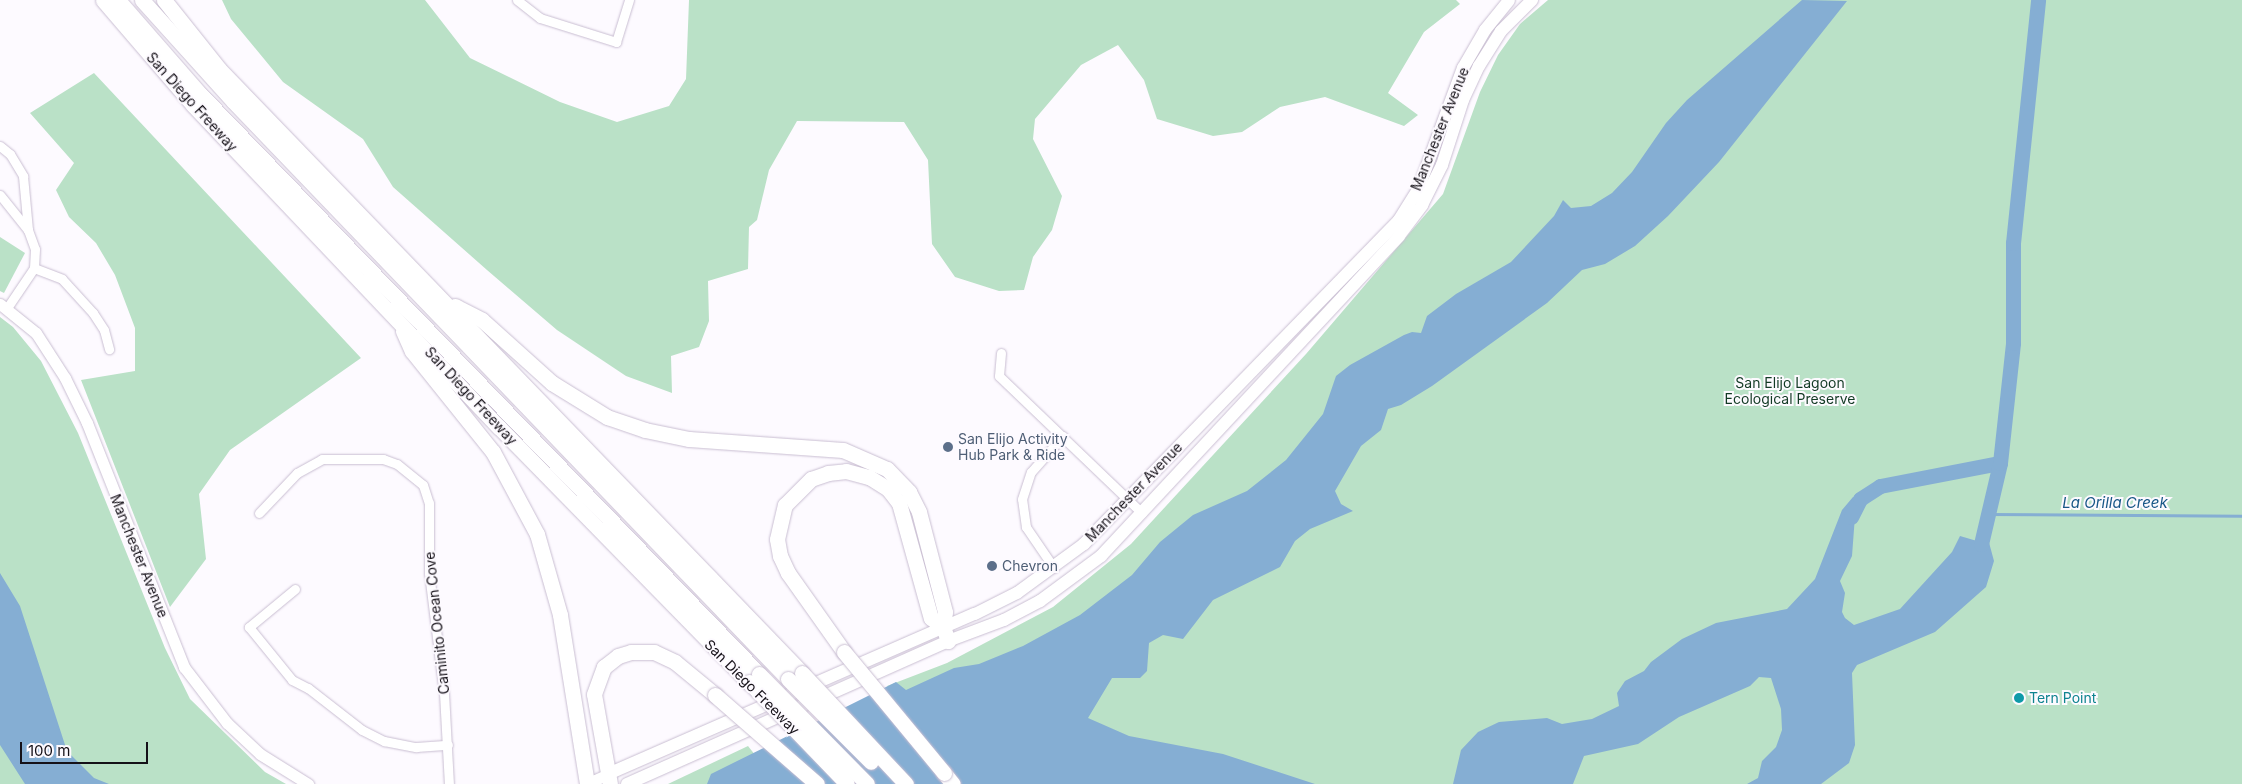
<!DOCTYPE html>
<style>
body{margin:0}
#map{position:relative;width:2242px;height:784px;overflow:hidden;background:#fdfaff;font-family:Inter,sans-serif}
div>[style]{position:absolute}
.green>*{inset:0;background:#bae1c7}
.water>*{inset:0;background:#85aed3}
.stream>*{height:2.5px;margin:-1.25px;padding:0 1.25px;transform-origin:1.25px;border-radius:1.25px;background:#85aed3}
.river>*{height:15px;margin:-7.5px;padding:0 7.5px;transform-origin:7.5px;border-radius:7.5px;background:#85aed3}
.roads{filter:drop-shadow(0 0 1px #c9bed2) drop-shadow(0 0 1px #c9bed2)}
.street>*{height:9px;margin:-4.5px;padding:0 4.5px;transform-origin:4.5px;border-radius:4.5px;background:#fff}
.secondary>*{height:11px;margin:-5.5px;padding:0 5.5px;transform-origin:5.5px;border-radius:5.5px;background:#fff}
.primary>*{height:12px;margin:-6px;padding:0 6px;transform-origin:6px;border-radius:6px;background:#fff}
.highway>*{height:15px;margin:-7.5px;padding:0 7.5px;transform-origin:7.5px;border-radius:7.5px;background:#fff}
.bridges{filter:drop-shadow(0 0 1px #c9bed2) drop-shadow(0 0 1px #c9bed2)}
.highway-bridge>*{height:15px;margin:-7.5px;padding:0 7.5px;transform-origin:7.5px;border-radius:7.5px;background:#fff}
.dots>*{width:14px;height:14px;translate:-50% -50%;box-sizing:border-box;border:2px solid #fdfaff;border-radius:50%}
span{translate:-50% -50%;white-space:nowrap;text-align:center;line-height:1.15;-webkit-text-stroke:4px #fdfaff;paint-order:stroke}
.street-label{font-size:14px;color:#151118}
.park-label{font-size:14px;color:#123a24}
.service-label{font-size:14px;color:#4e5e75}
.left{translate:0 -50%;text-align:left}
.culture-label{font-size:14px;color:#0d838f}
.water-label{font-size:15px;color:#185787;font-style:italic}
.scale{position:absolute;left:20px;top:742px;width:128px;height:22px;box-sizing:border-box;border:2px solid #151118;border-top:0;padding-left:6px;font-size:15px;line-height:18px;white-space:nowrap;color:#151118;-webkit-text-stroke:4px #fdfaff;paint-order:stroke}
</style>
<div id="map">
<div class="green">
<i style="clip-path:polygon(222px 0,425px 0,470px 58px,560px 102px,617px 122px,669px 106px,686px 79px,689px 0,1456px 0,1460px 4px,1424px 32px,1388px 93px,1418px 115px,1404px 126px,1325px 97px,1280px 107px,1242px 132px,1213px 136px,1157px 119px,1144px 80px,1118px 45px,1081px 65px,1035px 119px,1033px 139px,1062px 196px,1052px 230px,1033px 257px,1024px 290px,999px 291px,955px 277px,932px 244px,928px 160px,904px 122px,797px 121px,769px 170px,757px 220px,749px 227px,748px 269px,708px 281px,709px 321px,699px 347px,671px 356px,672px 393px,626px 376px,557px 330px,487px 270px,393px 187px,363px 139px,283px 82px,231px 19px)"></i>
<i style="clip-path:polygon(1548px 0,2242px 0,2242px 784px,981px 784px,887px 686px,947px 663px,1053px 607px,1131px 544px,1306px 354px,1443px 194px,1480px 92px,1498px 55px,1520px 24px)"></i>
<i style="clip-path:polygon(94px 73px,361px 358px,230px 450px,199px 494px,206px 559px,170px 607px,81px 380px,135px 371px,135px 328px,115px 275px,96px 243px,69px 217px,56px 190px,74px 163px,30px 113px)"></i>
<i style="clip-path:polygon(0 237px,25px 253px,4px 293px,0 291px)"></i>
<i style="clip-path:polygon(0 317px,13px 327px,41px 361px,78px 433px,165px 648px,190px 699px,265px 772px,286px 784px,0 784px)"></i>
<i style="clip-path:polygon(748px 746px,778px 784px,668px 784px)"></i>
</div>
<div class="water">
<i style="clip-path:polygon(1802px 0,1847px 1px,1719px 162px,1668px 216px,1635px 246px,1605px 264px,1582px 270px,1547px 303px,1432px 386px,1401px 405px,1388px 409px,1381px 430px,1361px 446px,1335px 491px,1341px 504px,1353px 511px,1310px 529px,1295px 541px,1280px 567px,1213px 600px,1183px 639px,1163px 635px,1149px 643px,1147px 671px,1140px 678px,1112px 678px,1088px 718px,1129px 736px,1223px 754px,1315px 784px,707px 784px,711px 774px,896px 682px,906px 690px,954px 668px,979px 664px,1023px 646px,1080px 615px,1132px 575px,1160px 542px,1193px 515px,1247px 491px,1286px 460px,1323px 414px,1336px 376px,1350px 365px,1404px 335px,1412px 332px,1421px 333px,1427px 316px,1456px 294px,1511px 262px,1554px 216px,1563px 200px,1571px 208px,1591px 206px,1612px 193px,1632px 172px,1666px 123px,1687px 100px)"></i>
<i style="clip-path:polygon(1853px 497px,1860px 499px,1859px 507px,1855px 516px,1852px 556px,1840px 581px,1845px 593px,1842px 612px,1845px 618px,1854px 625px,1900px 609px,1952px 552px,1960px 536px,1977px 541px,1981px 526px,1984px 524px,1994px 561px,1986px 587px,1935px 632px,1857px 665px,1852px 673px,1855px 745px,1849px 763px,1821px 784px,1747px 784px,1758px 778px,1762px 761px,1776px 747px,1782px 730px,1781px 709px,1771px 678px,1759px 677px,1750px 686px,1679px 717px,1638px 744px,1584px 756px,1573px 784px,1453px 784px,1461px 750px,1478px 732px,1499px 722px,1547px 718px,1562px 724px,1592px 719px,1619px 706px,1617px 693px,1625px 681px,1644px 671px,1651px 662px,1682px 639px,1716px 623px,1787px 609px,1815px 579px,1842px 510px)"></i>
<i style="clip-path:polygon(0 573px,20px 606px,67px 751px,94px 778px,109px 784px,25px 784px,0 745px)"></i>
</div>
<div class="stream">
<i style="left:1987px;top:514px;width:255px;rotate:0.4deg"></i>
</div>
<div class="river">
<i style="left:1851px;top:517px;width:20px;rotate:-63deg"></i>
<i style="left:1860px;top:499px;width:24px;rotate:-33deg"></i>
<i style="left:1880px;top:486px;width:122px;rotate:-10.9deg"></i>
<i style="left:1981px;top:544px;width:83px;rotate:-76.8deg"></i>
<i style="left:2000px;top:463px;width:121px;rotate:-83.8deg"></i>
<i style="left:2013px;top:343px;width:100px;rotate:-90deg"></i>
<i style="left:2013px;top:243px;width:244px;rotate:-84.1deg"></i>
</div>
<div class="roads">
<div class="street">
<i style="left:517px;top:0;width:29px;rotate:38deg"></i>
<i style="left:540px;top:18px;width:80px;rotate:17.5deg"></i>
<i style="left:616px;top:42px;width:44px;rotate:-72.8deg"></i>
<i style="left:0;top:146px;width:13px;rotate:39deg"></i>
<i style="left:10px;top:154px;width:26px;rotate:59deg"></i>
<i style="left:23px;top:176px;width:54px;rotate:84.7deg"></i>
<i style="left:0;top:195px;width:45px;rotate:51.3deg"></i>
<i style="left:28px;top:230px;width:20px;rotate:70deg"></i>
<i style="left:35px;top:249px;width:19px;rotate:93deg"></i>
<i style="left:34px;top:268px;width:48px;rotate:124deg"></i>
<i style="left:34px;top:268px;width:30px;rotate:21deg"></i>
<i style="left:62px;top:279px;width:46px;rotate:47.6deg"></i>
<i style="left:93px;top:313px;width:20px;rotate:57deg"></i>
<i style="left:104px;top:330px;width:20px;rotate:75deg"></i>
<i style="left:1001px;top:353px;width:23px;rotate:95deg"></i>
<i style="left:999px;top:376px;width:198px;rotate:43.8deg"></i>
<i style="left:259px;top:513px;width:55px;rotate:-46.5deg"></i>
<i style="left:297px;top:473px;width:29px;rotate:-29deg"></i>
<i style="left:322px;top:459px;width:61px"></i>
<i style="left:383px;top:459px;width:15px;rotate:20deg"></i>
<i style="left:397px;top:464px;width:33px;rotate:39deg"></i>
<i style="left:423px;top:485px;width:19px;rotate:72deg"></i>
<i style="left:429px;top:503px;width:70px;rotate:90deg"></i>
<i style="left:429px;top:573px;width:121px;rotate:82.9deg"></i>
<i style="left:444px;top:693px;width:91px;rotate:86.9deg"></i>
<i style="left:1054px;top:568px;width:50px;rotate:-124.3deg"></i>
<i style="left:1026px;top:527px;width:28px;rotate:-98deg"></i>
<i style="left:1022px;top:499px;width:28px;rotate:-72deg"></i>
<i style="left:1031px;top:472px;width:48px;rotate:-48.4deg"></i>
<i style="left:295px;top:589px;width:60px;rotate:140.4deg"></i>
<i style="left:249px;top:627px;width:68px;rotate:50.9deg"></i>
<i style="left:292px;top:680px;width:18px;rotate:27deg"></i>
<i style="left:308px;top:688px;width:68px;rotate:37.9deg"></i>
<i style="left:362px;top:730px;width:25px;rotate:27deg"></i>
<i style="left:384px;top:741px;width:33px;rotate:11deg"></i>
<i style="left:416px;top:747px;width:32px;rotate:-4deg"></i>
</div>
<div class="secondary">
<i style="left:0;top:304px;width:46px;rotate:38.9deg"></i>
<i style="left:36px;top:333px;width:54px;rotate:57.2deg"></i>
<i style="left:65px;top:378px;width:50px;rotate:63.9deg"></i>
<i style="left:87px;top:423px;width:263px;rotate:68.3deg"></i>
<i style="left:184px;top:667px;width:71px;rotate:52.5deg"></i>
<i style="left:227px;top:723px;width:45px;rotate:43.2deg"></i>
<i style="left:260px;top:754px;width:57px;rotate:32deg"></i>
<i style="left:586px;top:784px;width:24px;rotate:-24deg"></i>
</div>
<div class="primary">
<i style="left:608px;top:774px;width:400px;rotate:-23.6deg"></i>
<i style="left:975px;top:614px;width:47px;rotate:-26.6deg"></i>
<i style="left:1017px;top:593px;width:83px;rotate:-36.2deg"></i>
<i style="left:1084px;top:544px;width:452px;rotate:-45.8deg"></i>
<i style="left:1399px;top:220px;width:36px;rotate:-58deg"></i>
<i style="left:1418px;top:190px;width:130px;rotate:-69.8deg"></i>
<i style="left:1463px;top:68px;width:44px;rotate:-59.9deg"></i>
<i style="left:1485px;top:30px;width:38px;rotate:-51deg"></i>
<i style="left:627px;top:784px;width:351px;rotate:-24deg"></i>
<i style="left:948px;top:641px;width:60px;rotate:-20.6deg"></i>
<i style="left:1004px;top:620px;width:41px;rotate:-27.8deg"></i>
<i style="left:1040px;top:601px;width:76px;rotate:-36.4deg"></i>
<i style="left:1101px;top:556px;width:437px;rotate:-47deg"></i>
<i style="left:1399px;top:236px;width:39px;rotate:-53deg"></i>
<i style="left:1422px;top:205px;width:45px;rotate:-63.4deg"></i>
<i style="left:1442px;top:165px;width:68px;rotate:-72.1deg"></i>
<i style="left:1463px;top:100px;width:38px;rotate:-65deg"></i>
<i style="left:1479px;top:66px;width:41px;rotate:-57.8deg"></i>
<i style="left:1501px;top:31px;width:44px;rotate:-45deg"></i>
</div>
<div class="highway">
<i style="left:103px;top:0;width:138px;rotate:49.4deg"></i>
<i style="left:193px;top:105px;width:444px;rotate:46.5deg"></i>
<i style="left:499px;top:427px;width:357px;rotate:45.6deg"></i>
<i style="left:118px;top:0;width:125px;rotate:48.9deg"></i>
<i style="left:200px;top:94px;width:806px;rotate:46.06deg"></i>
<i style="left:142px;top:0;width:136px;rotate:48deg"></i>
<i style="left:233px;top:101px;width:801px;rotate:46.16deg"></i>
<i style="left:164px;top:0;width:88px;rotate:51.4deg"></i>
<i style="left:219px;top:69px;width:839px;rotate:46.01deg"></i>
<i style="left:455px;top:306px;width:30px;rotate:27deg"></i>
<i style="left:482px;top:320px;width:94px;rotate:42deg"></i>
<i style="left:552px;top:383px;width:65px;rotate:31.7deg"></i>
<i style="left:607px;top:417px;width:40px;rotate:18.9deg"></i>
<i style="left:645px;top:430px;width:45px;rotate:11.6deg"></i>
<i style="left:689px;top:439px;width:154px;rotate:4.1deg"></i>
<i style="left:843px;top:450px;width:48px;rotate:23.4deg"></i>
<i style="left:887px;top:469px;width:32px;rotate:46deg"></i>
<i style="left:909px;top:492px;width:22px;rotate:63deg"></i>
<i style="left:919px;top:512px;width:103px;rotate:75.4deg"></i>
<i style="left:945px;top:612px;width:15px;rotate:98deg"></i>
<i style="left:943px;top:627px;width:15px;rotate:70deg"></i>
<i style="left:403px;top:331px;width:22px;rotate:66deg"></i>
<i style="left:412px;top:351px;width:129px;rotate:51.3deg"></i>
<i style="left:493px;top:452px;width:93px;rotate:61.8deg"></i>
<i style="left:537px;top:534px;width:84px;rotate:74.1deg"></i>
<i style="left:560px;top:615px;width:171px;rotate:80.9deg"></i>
<i style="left:844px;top:652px;width:97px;rotate:-125.3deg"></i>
<i style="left:788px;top:573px;width:19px;rotate:-115deg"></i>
<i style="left:780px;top:556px;width:17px;rotate:-100deg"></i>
<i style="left:777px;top:539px;width:35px;rotate:-77deg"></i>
<i style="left:785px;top:505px;width:37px;rotate:-45deg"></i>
<i style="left:811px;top:479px;width:18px;rotate:-19deg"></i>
<i style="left:828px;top:473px;width:18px;rotate:-6deg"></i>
<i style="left:846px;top:471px;width:24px;rotate:15deg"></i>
<i style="left:869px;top:477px;width:22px;rotate:32deg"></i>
<i style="left:888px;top:489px;width:18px;rotate:52deg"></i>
<i style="left:899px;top:503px;width:119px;rotate:74.5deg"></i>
<i style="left:931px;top:618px;width:15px;rotate:37deg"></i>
<i style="left:944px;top:773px;width:14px;rotate:51deg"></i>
<i style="left:610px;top:784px;width:91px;rotate:-100.1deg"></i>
<i style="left:594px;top:694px;width:29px;rotate:-70deg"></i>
<i style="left:604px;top:667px;width:18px;rotate:-38deg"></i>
<i style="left:618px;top:656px;width:14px;rotate:-17deg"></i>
<i style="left:631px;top:652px;width:23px"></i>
<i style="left:654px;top:652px;width:23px;rotate:25deg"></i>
<i style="left:675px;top:662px;width:52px;rotate:39.5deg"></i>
</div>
</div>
<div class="bridges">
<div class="highway-bridge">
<i style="left:844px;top:652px;width:157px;rotate:50.4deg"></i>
<i style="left:802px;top:673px;width:152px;rotate:46.9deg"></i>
<i style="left:759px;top:674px;width:154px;rotate:45.5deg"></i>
<i style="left:788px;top:679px;width:117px;rotate:45deg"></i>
<i style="left:749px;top:682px;width:141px;rotate:46.1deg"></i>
<i style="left:715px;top:695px;width:135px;rotate:41.1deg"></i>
</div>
</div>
<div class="dots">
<i style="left:948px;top:447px;background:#5c6f8a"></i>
<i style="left:992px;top:566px;background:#5c6f8a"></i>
<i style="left:2019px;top:698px;background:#0f9aa8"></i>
</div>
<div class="street-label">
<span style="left:192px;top:102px;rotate:48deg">San Diego Freeway</span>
<span style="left:1440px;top:129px;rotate:-68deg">Manchester Avenue</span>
<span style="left:471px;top:396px;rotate:47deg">San Diego Freeway</span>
<span style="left:1134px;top:492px;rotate:-46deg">Manchester Avenue</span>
<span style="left:139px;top:556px;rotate:68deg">Manchester Avenue</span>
<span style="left:437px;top:623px;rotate:-96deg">Caminito Ocean Cove</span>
<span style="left:752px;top:687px;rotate:45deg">San Diego Freeway</span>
</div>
<div class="park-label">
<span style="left:1790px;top:391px">San Elijo Lagoon<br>Ecological Preserve</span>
</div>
<div class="service-label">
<span class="left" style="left:958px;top:447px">San Elijo Activity<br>Hub Park &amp; Ride</span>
<span class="left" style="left:1002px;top:566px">Chevron</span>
</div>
<div class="culture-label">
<span class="left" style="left:2029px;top:698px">Tern Point</span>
</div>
<div class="water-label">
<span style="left:2115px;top:503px">La Orilla Creek</span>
</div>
<div class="scale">100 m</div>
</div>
